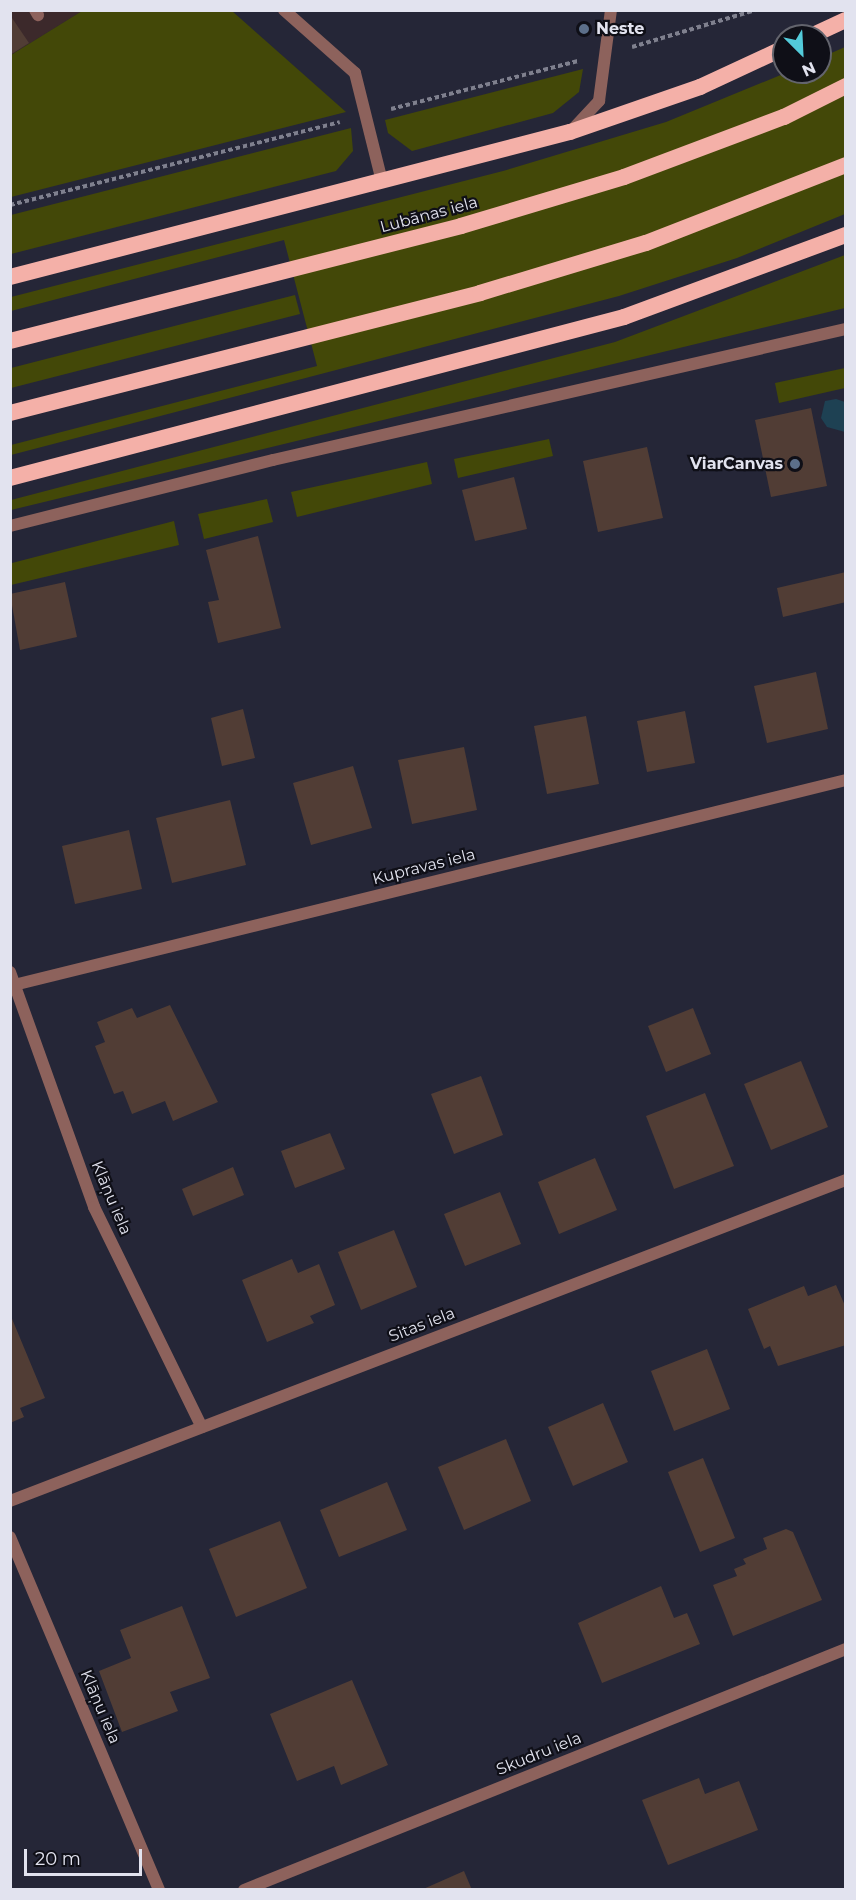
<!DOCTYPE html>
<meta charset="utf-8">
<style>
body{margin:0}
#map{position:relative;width:856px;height:1900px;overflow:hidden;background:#252637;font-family:Montserrat,sans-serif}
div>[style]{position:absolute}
.industrial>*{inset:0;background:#3c292b}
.green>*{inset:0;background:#434808}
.water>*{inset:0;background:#1e4153}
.building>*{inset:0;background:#513d35}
.path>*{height:4px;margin-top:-2px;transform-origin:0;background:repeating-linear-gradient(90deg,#7f808e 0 4.5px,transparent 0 7.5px)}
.service>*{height:12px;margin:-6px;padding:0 6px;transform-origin:6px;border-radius:6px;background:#8d625c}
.minor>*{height:12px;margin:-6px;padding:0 6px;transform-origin:6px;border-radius:6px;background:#8d625c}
.trunk>*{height:16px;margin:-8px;padding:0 8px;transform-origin:8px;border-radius:8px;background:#f4b0a8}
.dots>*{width:16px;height:16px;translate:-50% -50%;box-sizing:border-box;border:3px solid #0f0f17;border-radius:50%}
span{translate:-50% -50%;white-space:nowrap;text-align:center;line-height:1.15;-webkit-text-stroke:4.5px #0f0f17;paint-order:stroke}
.poi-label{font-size:16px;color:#e2e3ef;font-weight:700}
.left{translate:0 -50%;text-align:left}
.right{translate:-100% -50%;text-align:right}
.street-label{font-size:16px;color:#e2e3ef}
.frame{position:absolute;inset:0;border:12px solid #e2e3ef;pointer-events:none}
.north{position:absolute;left:772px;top:24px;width:60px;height:60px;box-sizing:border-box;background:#0f0f17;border:2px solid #63646d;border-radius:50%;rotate:156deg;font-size:16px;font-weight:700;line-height:24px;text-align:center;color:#e2e3ef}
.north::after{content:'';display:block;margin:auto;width:21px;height:27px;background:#53cbda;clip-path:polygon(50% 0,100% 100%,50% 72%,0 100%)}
.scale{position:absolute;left:24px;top:1849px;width:118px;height:27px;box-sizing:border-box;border:3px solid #e2e3ef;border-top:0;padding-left:8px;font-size:18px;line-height:21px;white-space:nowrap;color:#e2e3ef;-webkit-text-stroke:4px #0f0f17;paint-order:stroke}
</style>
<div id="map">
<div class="industrial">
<i style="clip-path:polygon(11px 11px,82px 11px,11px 55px)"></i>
</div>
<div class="green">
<i style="clip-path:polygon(82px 11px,232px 11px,346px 112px,11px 197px,11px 55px)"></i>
<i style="clip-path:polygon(845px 47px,845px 214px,737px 258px,619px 296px,11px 455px,11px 445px,317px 366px,284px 240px,11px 311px,11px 297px,503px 171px,666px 122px,788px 72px,820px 72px,820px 58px)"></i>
<i style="clip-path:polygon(583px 69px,579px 92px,553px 113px,412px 151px,388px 133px,385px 120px)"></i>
<i style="clip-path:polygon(351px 128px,353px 151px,336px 171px,11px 254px,11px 215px)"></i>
<i style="clip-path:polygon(845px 255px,845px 308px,11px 510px,11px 500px,615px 342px)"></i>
<i style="clip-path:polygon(295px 295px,300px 314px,11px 388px,11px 368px)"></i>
<i style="clip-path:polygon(845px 368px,845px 388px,779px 403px,775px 383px)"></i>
<i style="clip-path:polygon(549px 439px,553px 456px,458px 478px,454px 459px)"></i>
<i style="clip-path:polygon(427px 462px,432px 484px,297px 517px,291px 492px)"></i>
<i style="clip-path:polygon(267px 499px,273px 522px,204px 539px,198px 514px)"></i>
<i style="clip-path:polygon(174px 521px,179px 545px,11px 585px,12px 563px)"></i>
</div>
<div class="water">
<i style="clip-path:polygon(836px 399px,845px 402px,845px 432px,827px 427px,821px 418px,825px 401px)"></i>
</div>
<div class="building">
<i style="clip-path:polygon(10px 15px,29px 43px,10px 55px)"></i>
<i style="clip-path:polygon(811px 408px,827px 486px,771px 497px,755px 420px)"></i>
<i style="clip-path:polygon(647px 447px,663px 518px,598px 532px,583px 461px)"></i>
<i style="clip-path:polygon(514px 477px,527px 529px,475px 541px,462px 490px)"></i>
<i style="clip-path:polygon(258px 536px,281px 628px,218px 643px,208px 602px,219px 600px,206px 550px)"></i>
<i style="clip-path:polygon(846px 572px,846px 602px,783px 617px,777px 588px)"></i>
<i style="clip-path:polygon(65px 582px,77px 637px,20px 650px,10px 594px)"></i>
<i style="clip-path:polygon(816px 672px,828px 729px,767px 743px,754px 686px)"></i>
<i style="clip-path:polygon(243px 709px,255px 758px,222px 766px,211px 718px)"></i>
<i style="clip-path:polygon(685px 711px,695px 763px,647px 772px,637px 721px)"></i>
<i style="clip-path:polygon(586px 716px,599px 784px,547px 794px,534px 726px)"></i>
<i style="clip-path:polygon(464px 747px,477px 810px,412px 824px,398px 760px)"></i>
<i style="clip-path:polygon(353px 766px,372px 828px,311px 845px,293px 783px)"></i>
<i style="clip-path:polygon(230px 800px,246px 865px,172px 883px,156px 818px)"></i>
<i style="clip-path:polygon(129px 830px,142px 889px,75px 904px,62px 846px)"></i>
<i style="clip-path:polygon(170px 1005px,218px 1102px,173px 1121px,165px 1101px,132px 1114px,123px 1091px,114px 1094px,95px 1046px,105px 1042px,97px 1022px,132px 1008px,137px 1018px)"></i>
<i style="clip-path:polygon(693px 1008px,711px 1054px,666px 1072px,648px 1026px)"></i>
<i style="clip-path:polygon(801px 1061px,828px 1127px,771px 1150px,744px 1084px)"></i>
<i style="clip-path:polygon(481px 1076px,503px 1135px,454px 1154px,431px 1094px)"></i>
<i style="clip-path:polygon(705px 1093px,734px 1166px,674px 1189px,646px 1116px)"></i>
<i style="clip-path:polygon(330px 1133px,345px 1169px,295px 1188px,281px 1151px)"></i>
<i style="clip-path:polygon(595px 1158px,617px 1210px,559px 1234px,538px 1182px)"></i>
<i style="clip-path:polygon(233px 1167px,244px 1195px,193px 1216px,182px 1189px)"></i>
<i style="clip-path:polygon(500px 1192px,521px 1244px,465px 1266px,444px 1214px)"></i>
<i style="clip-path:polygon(394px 1230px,417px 1287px,361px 1310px,338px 1252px)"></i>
<i style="clip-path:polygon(292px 1259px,298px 1273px,319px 1264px,335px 1305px,310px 1316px,314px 1323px,267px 1342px,242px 1280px)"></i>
<i style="clip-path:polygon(836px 1285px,846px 1308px,846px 1345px,778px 1366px,770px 1346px,764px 1349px,748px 1309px,804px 1286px,808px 1296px)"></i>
<i style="clip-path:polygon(10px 1314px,45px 1398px,20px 1408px,24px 1417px,10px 1423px)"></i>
<i style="clip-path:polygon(707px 1349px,730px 1409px,674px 1431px,651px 1371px)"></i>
<i style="clip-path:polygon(603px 1403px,628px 1462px,573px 1486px,548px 1427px)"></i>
<i style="clip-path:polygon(506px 1439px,531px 1501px,464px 1530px,438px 1467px)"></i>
<i style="clip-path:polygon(703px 1458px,735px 1538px,700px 1552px,668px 1472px)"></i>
<i style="clip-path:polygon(387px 1482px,407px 1530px,339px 1557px,320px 1510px)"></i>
<i style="clip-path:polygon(280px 1521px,307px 1588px,236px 1617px,209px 1549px)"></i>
<i style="clip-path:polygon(786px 1529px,793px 1532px,822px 1600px,733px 1636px,713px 1585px,737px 1576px,734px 1569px,746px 1564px,743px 1559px,767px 1549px,763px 1538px)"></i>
<i style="clip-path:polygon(661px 1586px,674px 1618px,687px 1613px,700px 1644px,602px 1683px,578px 1623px)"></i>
<i style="clip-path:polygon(182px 1606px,210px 1678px,170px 1692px,178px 1711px,122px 1732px,99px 1671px,131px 1658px,120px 1630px)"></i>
<i style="clip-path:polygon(352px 1680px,388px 1765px,341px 1785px,334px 1766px,297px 1781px,270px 1714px)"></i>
<i style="clip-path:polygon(699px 1778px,705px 1794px,739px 1781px,758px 1830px,668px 1865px,642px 1800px)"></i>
<i style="clip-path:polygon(464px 1871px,472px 1890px,421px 1890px)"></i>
</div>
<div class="path">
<i style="left:632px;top:47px;width:128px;rotate:-16.7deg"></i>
<i style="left:391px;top:109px;width:193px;rotate:-14.4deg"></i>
<i style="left:10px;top:205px;width:340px;rotate:-14.1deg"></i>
</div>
<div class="service">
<i style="left:35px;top:10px;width:6px;rotate:59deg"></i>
<i style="left:284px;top:10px;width:95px;rotate:41.6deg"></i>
<i style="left:355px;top:73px;width:111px;rotate:76deg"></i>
<i style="left:572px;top:130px;width:40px;rotate:-47deg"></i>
<i style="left:599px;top:101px;width:92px;rotate:-82.5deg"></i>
</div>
<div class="minor">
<i style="left:10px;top:526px;width:271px;rotate:-14.1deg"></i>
<i style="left:273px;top:460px;width:588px;rotate:-12.88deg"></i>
<i style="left:10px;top:972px;width:250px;rotate:70.3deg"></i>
<i style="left:94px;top:1207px;width:245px;rotate:63.9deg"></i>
<i style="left:10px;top:986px;width:861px;rotate:-13.84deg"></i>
<i style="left:10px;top:1501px;width:896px;rotate:-21.01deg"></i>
<i style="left:10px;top:1537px;width:383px;rotate:67.1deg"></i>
<i style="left:244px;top:1890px;width:648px;rotate:-21.82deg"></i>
</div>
<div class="trunk">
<i style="left:811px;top:36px;width:38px;rotate:-25deg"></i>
<i style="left:10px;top:277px;width:578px;rotate:-14.52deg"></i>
<i style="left:570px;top:132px;width:138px;rotate:-19.1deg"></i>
<i style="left:700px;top:87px;width:93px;rotate:-24.9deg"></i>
<i style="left:10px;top:341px;width:465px;rotate:-14.3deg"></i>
<i style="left:461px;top:226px;width:170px;rotate:-16.7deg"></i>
<i style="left:624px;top:177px;width:171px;rotate:-20.6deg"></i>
<i style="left:784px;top:117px;width:69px;rotate:-26.6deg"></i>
<i style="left:10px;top:413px;width:485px;rotate:-14.3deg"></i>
<i style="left:480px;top:293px;width:173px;rotate:-16.8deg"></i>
<i style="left:646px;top:243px;width:215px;rotate:-21.3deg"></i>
<i style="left:10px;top:478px;width:635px;rotate:-14.69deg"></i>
<i style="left:624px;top:317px;width:237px;rotate:-20.3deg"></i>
</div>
<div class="dots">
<i style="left:584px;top:29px;background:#5c6f8a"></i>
<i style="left:795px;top:464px;background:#5c6f8a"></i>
</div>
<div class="poi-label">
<span class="left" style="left:596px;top:29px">Neste</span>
<span class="right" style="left:783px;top:464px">ViarCanvas</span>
</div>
<div class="street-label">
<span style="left:429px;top:215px;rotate:-15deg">Lubānas iela</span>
<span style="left:424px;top:867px;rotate:-14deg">Kupravas iela</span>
<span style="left:111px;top:1198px;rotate:67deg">Klāņu iela</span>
<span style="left:422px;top:1325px;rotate:-21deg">Sitas iela</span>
<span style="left:100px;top:1707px;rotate:67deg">Klāņu iela</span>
<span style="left:539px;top:1754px;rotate:-22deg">Skudru iela</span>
</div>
<div class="frame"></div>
<div class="north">N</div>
<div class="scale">20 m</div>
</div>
